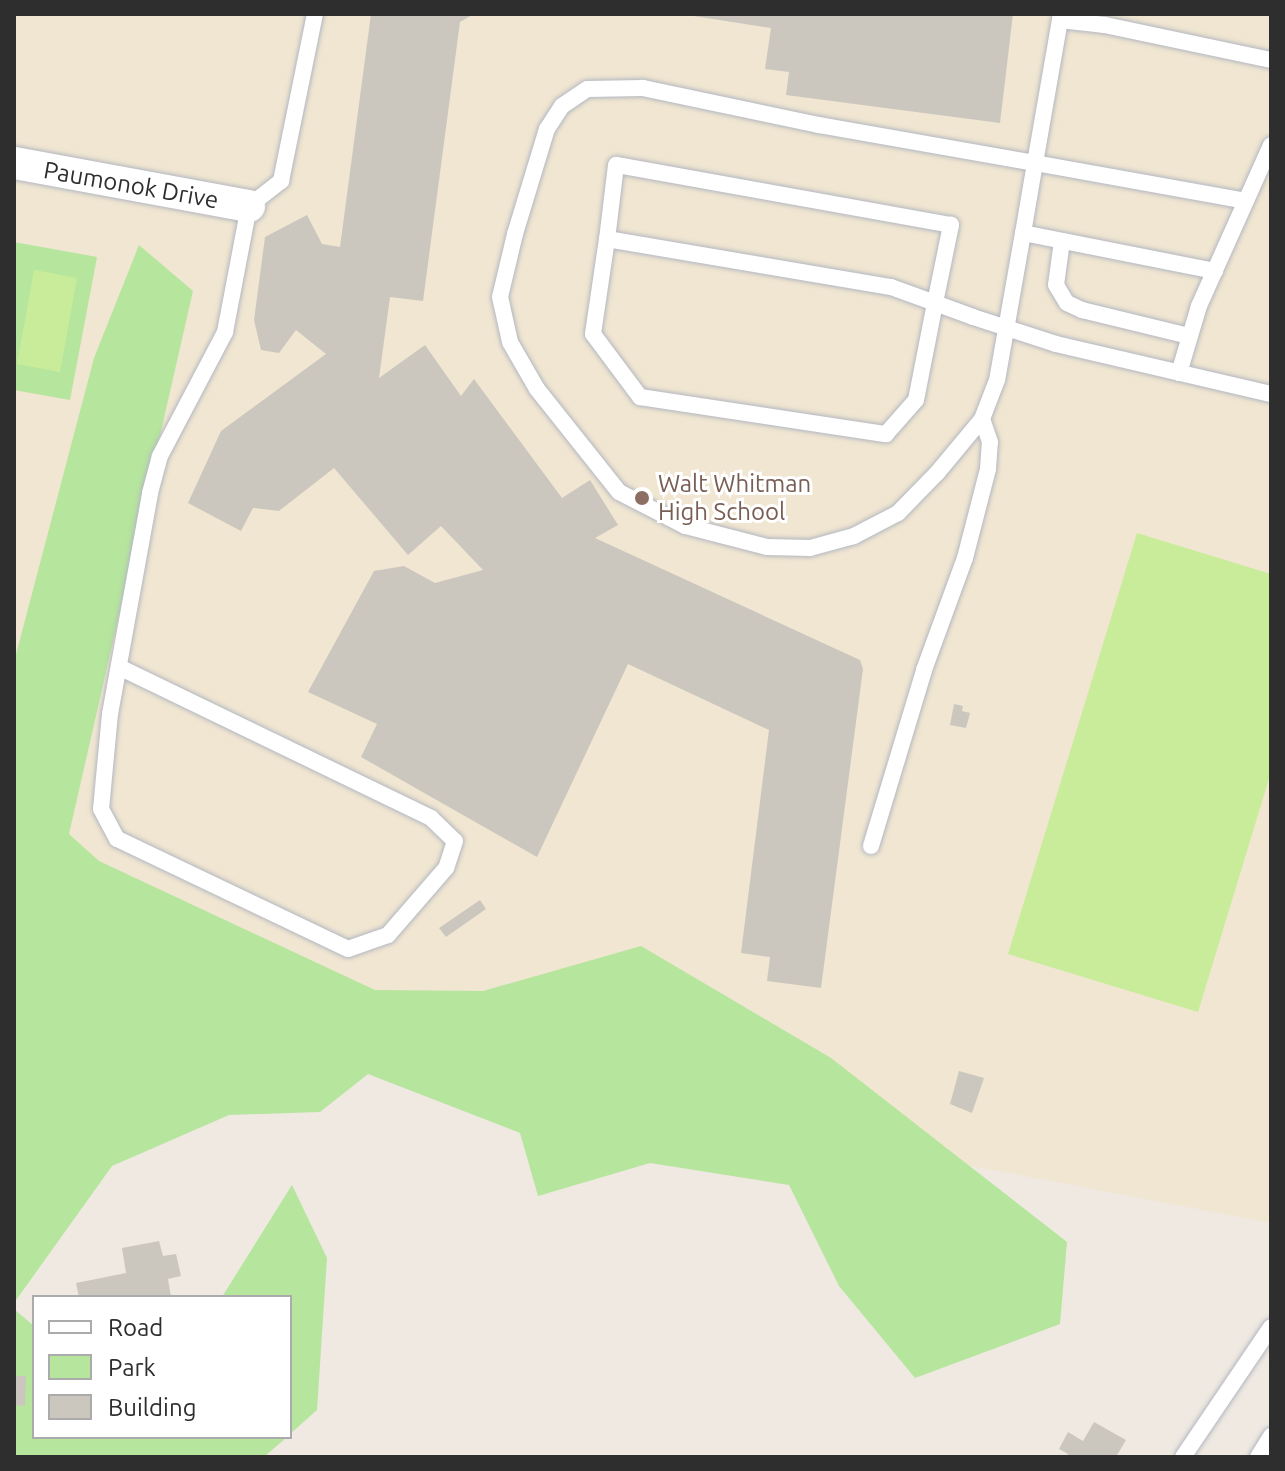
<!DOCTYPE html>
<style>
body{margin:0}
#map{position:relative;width:1285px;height:1471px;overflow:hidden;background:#efe9e1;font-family:Ubuntu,sans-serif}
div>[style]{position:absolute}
.education>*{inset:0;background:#f0e6d1}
.green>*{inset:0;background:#b6e59e}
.pitch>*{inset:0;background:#c9ec9a}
.building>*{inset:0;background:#cbc7bf}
.roads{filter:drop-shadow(0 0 2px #b4b7c1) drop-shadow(0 0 2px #b4b7c1)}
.lane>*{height:16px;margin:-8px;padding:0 8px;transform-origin:8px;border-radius:8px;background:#fff}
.street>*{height:32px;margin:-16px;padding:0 16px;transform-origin:16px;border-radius:16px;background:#fff}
.dots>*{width:22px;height:22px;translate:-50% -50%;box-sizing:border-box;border:4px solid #fff;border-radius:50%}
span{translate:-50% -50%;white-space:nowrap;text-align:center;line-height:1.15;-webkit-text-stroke:6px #fff;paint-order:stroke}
.street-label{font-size:24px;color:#2e2e2e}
.education-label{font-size:24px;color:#785e54}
.left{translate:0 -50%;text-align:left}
.frame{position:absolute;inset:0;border:16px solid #2e2e2e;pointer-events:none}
.legend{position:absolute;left:32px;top:1295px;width:260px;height:144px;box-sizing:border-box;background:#fff;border:2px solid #ababab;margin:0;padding:10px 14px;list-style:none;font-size:24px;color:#2e2e2e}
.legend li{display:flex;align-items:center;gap:16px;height:40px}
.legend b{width:40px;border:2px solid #ababab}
</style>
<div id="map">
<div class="education">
<i style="clip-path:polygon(14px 14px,1271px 14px,1271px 1223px,14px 983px)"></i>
</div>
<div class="green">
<i style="clip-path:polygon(14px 242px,97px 257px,70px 400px,14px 390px)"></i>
<i style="clip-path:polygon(139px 245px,193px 291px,69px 834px,99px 861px,375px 990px,483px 991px,641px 946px,831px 1058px,1067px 1242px,1060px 1324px,915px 1378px,839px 1286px,789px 1185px,650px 1163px,538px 1196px,520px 1133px,368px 1074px,320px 1112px,229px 1115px,112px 1166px,14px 1303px,14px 662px,94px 358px)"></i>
<i style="clip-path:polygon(292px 1185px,327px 1258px,317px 1410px,290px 1434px,290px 1297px,222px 1297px)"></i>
<i style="clip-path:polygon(14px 1309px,34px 1326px,34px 1437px,287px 1437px,264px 1457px,14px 1457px)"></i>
</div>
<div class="pitch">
<i style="clip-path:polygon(34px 270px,77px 278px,60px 372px,17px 364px)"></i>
<i style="clip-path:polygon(1137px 533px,1271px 574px,1271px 772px,1198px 1012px,1008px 954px)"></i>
</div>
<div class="building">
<i style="clip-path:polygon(371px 14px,474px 14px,460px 22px,423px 301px,390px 297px,379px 378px,425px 345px,461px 396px,474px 379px,562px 498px,590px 480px,618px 525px,595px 538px,860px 660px,863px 669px,821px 988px,767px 981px,770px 957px,741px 953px,769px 730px,628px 664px,537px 857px,361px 757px,377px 724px,308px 692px,374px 571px,404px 566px,435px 583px,483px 570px,441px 526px,408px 555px,334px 468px,279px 511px,253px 508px,241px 531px,188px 503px,221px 431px,326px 354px,296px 330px,279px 353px,261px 350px,254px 320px,265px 237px,307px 215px,322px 244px,340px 247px)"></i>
<i style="clip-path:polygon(681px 14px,1013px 14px,1000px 123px,786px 95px,789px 72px,765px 69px,771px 28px)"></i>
<i style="clip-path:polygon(954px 704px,963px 706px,962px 711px,970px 713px,966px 728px,950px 725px)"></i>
<i style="clip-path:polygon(480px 900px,486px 909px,446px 937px,439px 928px)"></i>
<i style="clip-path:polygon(959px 1071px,984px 1078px,972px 1113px,950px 1104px)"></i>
<i style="clip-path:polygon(159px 1241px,163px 1256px,176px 1254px,181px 1276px,168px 1279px,171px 1297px,79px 1297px,76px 1283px,126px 1273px,122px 1248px)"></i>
<i style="clip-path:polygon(14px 1376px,26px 1376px,25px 1406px,14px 1405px)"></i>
<i style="clip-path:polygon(1094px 1422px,1126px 1440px,1116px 1457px,1067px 1457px,1068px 1454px,1059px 1449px,1068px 1432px,1083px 1441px)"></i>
</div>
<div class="roads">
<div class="lane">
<i style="left:1061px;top:14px;width:151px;rotate:99.9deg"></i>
<i style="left:1035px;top:163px;width:71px;rotate:99.7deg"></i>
<i style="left:1023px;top:233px;width:149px;rotate:100deg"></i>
<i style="left:997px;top:380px;width:42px;rotate:111deg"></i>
<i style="left:982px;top:419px;width:70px;rotate:129.8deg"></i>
<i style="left:937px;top:473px;width:56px;rotate:134.3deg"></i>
<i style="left:898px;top:513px;width:50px;rotate:152.4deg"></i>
<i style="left:854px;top:536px;width:46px;rotate:164.7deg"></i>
<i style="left:810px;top:548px;width:43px;rotate:-178.7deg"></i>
<i style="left:767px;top:547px;width:85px;rotate:-165.6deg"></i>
<i style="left:685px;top:526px;width:74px;rotate:-152.7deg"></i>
<i style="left:619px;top:492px;width:132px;rotate:-128.5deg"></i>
<i style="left:537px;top:389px;width:54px;rotate:-119.9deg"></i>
<i style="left:510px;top:342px;width:46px;rotate:-102.5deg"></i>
<i style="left:500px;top:297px;width:65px;rotate:-76.6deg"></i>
<i style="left:515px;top:234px;width:110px;rotate:-73.1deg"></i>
<i style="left:547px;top:129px;width:27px;rotate:-57deg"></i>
<i style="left:562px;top:106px;width:30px;rotate:-34deg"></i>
<i style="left:587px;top:89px;width:56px;rotate:-1deg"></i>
<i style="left:643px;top:88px;width:180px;rotate:11.9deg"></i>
<i style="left:819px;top:125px;width:219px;rotate:10deg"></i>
<i style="left:1035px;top:163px;width:214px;rotate:10.2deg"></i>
<i style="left:1060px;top:20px;width:45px;rotate:6.3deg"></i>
<i style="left:1105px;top:25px;width:170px;rotate:11.9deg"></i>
<i style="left:1023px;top:233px;width:196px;rotate:11.2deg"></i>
<i style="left:607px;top:239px;width:96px;rotate:98.4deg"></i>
<i style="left:593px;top:334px;width:79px;rotate:53.3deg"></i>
<i style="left:640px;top:397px;width:249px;rotate:8.6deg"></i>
<i style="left:886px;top:434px;width:45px;rotate:-48.6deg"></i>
<i style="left:916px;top:400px;width:99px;rotate:-78.9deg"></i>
<i style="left:935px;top:303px;width:80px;rotate:-78.4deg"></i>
<i style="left:951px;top:225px;width:340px;rotate:-169.8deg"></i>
<i style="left:616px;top:165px;width:75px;rotate:96.9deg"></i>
<i style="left:607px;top:239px;width:288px;rotate:9.6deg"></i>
<i style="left:891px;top:287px;width:47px;rotate:20deg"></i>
<i style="left:935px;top:303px;width:40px;rotate:20.2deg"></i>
<i style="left:973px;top:317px;width:87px;rotate:18deg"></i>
<i style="left:1056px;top:344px;width:221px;rotate:13.1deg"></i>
<i style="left:1062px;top:241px;width:44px;rotate:97.8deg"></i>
<i style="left:1056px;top:285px;width:21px;rotate:59deg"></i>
<i style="left:1067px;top:303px;width:17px;rotate:25deg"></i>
<i style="left:1082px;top:310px;width:110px;rotate:13.7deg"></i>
<i style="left:1179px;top:373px;width:70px;rotate:-73.4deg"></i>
<i style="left:1199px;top:306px;width:176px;rotate:-65.9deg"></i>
<i style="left:121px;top:668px;width:344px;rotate:25.8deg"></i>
<i style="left:431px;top:818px;width:33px;rotate:44deg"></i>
<i style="left:455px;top:841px;width:28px;rotate:108deg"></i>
<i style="left:446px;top:868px;width:89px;rotate:130.9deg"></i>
<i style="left:388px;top:935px;width:42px;rotate:160.7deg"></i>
<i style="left:348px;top:949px;width:256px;rotate:-154.5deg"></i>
<i style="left:117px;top:839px;width:34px;rotate:-118deg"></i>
<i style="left:101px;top:809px;width:95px;rotate:-84.6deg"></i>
<i style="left:110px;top:714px;width:225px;rotate:-79.7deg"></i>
<i style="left:150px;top:493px;width:38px;rotate:-75deg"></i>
<i style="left:160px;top:456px;width:140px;rotate:-62.3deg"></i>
<i style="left:225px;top:332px;width:128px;rotate:-79.2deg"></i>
<i style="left:249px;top:206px;width:41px;rotate:-38deg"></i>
<i style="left:281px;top:181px;width:170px;rotate:-78.5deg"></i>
<i style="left:871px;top:846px;width:184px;rotate:-73.2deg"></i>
<i style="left:924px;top:670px;width:119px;rotate:-69.9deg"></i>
<i style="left:965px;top:558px;width:92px;rotate:-75.5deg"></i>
<i style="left:988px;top:469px;width:27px;rotate:-86deg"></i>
<i style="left:990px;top:442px;width:24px;rotate:-109deg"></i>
<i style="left:1183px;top:1457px;width:157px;rotate:-55.9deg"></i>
<i style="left:1258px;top:1457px;width:25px;rotate:-58deg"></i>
</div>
<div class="street">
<i style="left:14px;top:163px;width:239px;rotate:10.4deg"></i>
</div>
</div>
<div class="dots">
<i style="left:642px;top:498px;background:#8d6e63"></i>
</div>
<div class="street-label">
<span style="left:131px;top:185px;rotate:10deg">Paumonok Drive</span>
</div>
<div class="education-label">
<span class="left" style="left:658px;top:498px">Walt Whitman<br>High School</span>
</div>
<div class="frame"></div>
<ul class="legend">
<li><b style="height:10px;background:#fff"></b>Road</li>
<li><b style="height:22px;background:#b6e59e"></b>Park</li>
<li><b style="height:22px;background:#cbc7bf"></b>Building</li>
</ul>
</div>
